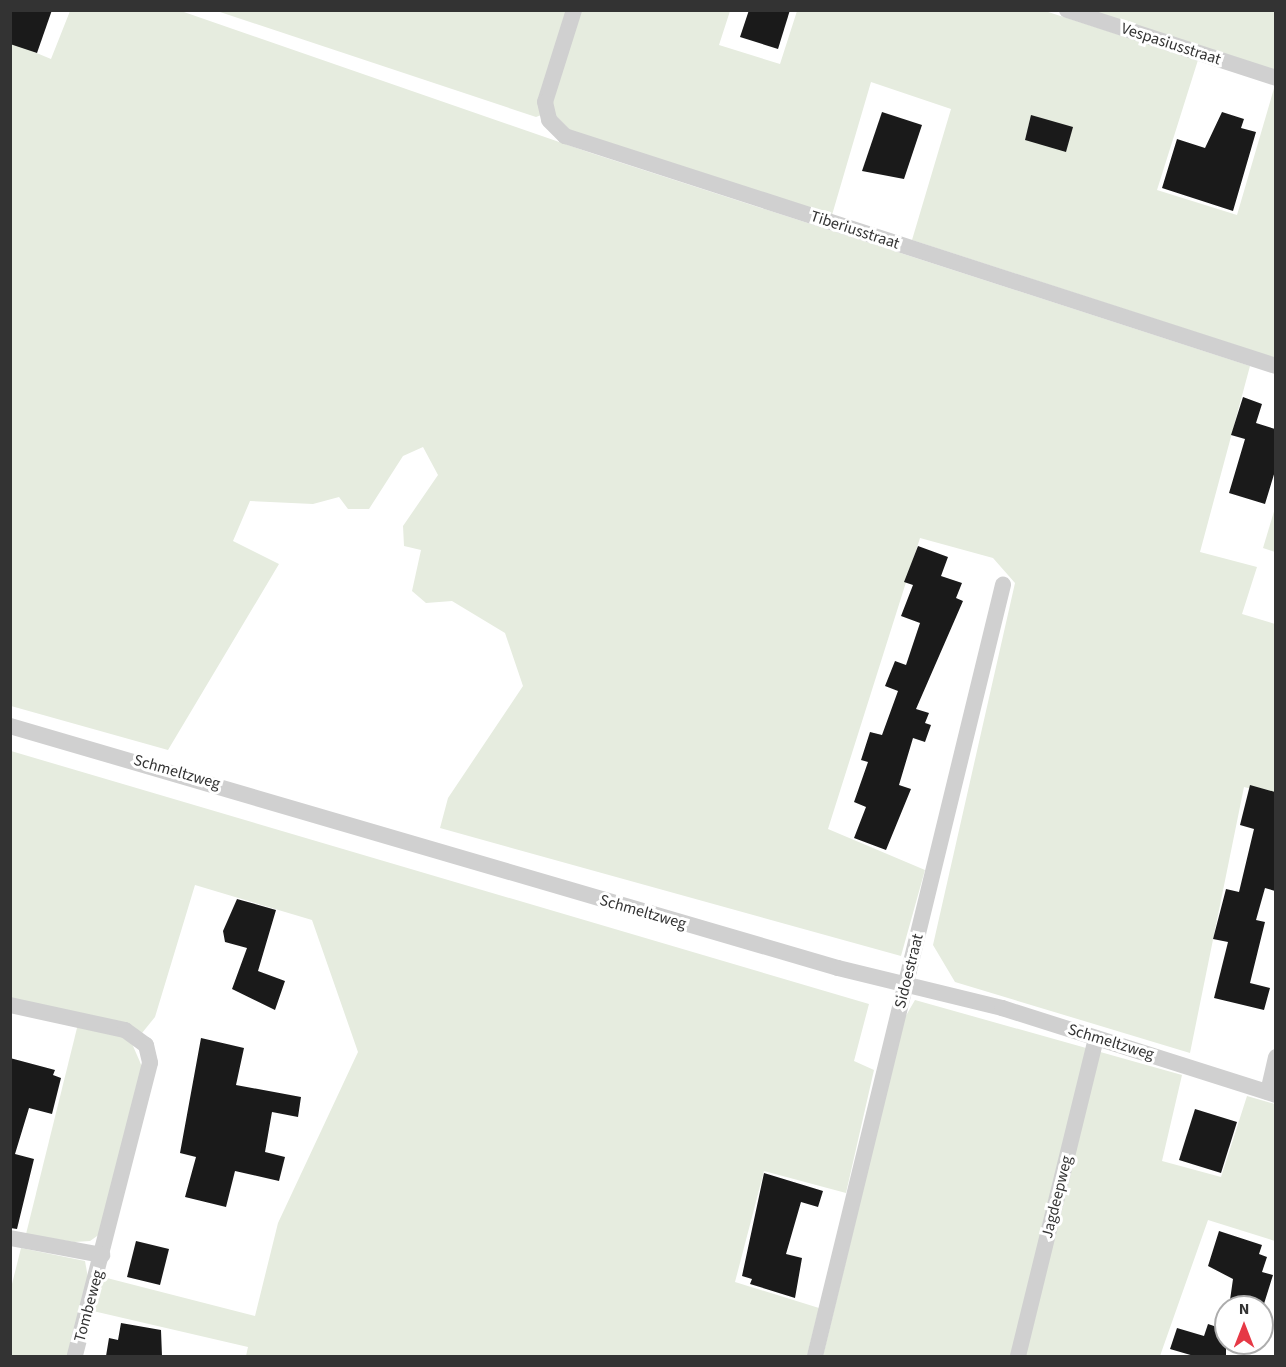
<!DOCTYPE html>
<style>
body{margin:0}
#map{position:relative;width:1286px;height:1367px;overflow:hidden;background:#fff;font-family:"Source Sans 3",sans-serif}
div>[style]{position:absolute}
.green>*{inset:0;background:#e6ecdf}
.building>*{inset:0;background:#1a1a1a}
.minor>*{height:16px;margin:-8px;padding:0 8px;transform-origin:8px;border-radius:8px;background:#d0d0d0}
span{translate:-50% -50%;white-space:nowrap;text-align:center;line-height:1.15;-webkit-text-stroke:6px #fff;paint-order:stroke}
.street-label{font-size:16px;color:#333}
.frame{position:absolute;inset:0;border:12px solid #333;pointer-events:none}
.north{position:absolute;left:1214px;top:1295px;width:60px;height:60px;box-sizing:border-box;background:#fff;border:2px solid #adadad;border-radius:50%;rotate:0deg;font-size:16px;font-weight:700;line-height:24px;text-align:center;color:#333}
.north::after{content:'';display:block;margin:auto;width:21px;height:27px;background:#e63946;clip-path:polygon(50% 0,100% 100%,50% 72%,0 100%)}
</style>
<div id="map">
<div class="green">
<i style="clip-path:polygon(70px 11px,181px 11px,591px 153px,1250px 366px,1200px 552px,1257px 567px,1242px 614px,1275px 624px,1275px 795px,1244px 787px,1190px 1053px,955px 982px,933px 945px,1015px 583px,993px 558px,920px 538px,828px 829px,925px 870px,901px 956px,440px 828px,448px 798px,523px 686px,505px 633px,452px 601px,426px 603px,412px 591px,421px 550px,404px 546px,403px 526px,438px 475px,423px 447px,403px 456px,369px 509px,348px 509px,339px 497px,313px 504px,250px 501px,233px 541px,279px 564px,168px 750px,11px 706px,10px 42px,51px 59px)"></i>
<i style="clip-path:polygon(217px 11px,571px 11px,544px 114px,536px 117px)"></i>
<i style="clip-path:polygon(581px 11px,730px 11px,719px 45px,780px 64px,797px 11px,1045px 11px,1198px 60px,1157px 190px,1237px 215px,1275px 85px,1275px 358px,912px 240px,951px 109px,871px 82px,832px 215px,573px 133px,552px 112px,552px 99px)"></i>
<i style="clip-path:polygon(1091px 11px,1275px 11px,1275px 70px)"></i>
<i style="clip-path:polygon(1275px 508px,1276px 552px,1275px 552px,1263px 548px)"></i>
<i style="clip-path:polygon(11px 751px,869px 1004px,854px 1061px,874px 1070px,846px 1193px,764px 1171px,735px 1282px,819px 1308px,807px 1356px,246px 1356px,248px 1347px,93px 1311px,103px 1277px,255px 1316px,278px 1223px,358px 1052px,312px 920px,195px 885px,155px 1017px,142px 1033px,11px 999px)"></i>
<i style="clip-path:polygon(915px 1000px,1182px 1075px,1162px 1161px,1221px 1177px,1247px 1096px,1275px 1104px,1275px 1241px,1208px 1220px,1160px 1356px,823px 1356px,904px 1019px)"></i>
<i style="clip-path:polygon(78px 1024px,130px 1039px,143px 1069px,100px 1234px,90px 1241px,74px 1242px,26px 1234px)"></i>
<i style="clip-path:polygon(21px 1248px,85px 1261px,88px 1278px,68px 1356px,11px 1356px,11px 1288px)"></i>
</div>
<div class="building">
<i style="clip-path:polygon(10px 10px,52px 10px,37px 53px,10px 44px)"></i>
<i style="clip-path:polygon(749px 10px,790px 10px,778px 49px,740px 37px)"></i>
<i style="clip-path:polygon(882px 112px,922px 125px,904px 179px,862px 171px)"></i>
<i style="clip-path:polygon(1222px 112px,1244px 119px,1241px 128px,1256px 132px,1233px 211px,1162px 188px,1177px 139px,1205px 148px)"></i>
<i style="clip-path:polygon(1031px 115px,1073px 127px,1066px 152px,1025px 140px)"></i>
<i style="clip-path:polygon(1243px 397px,1262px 404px,1256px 423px,1275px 429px,1275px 471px,1265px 504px,1229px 493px,1245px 439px,1231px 435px)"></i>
<i style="clip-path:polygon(918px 546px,948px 557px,941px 576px,962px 583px,956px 598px,963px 601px,916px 709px,929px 713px,925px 723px,931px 725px,925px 742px,913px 738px,899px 785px,911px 789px,886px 850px,854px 838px,866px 807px,854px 802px,868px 762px,861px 760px,870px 732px,882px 735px,898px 691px,885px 686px,895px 661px,906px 665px,920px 623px,901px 616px,913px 585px,904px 582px)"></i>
<i style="clip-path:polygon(1250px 785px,1275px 792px,1275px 891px,1265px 888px,1256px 920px,1265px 922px,1250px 983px,1270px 988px,1264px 1010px,1214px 998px,1228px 942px,1213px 939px,1226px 889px,1239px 892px,1254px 829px,1240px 825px)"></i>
<i style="clip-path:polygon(237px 899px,276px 910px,258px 971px,285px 981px,275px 1010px,232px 989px,247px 948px,225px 942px,223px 931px)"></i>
<i style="clip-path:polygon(201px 1038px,244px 1048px,236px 1085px,301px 1097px,298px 1117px,272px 1112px,265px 1152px,285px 1157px,279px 1181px,235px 1171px,226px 1207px,185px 1197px,196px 1157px,180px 1153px)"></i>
<i style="clip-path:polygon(10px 1058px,55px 1070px,53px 1075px,61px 1078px,52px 1114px,29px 1108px,15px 1154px,34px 1159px,17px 1229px,10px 1228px)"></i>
<i style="clip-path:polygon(1195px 1109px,1237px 1122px,1221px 1173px,1179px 1160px)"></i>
<i style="clip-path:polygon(764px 1173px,823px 1191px,818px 1207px,801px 1202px,786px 1254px,802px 1258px,795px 1298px,750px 1284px,752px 1279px,742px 1276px)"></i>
<i style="clip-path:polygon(1219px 1231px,1262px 1245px,1259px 1254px,1267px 1257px,1262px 1272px,1273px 1275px,1263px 1307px,1229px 1307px,1233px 1279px,1208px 1266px)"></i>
<i style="clip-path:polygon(136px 1241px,169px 1249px,160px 1285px,127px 1277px)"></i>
<i style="clip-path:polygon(121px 1323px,161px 1330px,162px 1356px,106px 1356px,109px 1338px,118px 1340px)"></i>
<i style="clip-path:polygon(1208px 1324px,1226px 1330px,1226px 1356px,1194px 1356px,1170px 1349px,1177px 1328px,1204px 1336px)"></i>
</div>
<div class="minor">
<i style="left:574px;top:10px;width:96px;rotate:107.5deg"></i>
<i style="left:545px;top:102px;width:18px;rotate:77deg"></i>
<i style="left:549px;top:120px;width:23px;rotate:45deg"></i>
<i style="left:565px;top:136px;width:747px;rotate:17.93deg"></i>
<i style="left:1067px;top:10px;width:220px;rotate:18deg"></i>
<i style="left:10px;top:726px;width:863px;rotate:16.29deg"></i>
<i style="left:838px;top:968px;width:169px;rotate:13.7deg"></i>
<i style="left:1002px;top:1008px;width:287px;rotate:17.6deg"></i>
<i style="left:10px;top:1005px;width:118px;rotate:12.3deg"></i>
<i style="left:125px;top:1030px;width:26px;rotate:36deg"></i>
<i style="left:146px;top:1045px;width:18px;rotate:77deg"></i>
<i style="left:150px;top:1063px;width:302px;rotate:104.4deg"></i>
<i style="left:1268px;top:1092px;width:36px;rotate:-77deg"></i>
<i style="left:10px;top:1238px;width:94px;rotate:10.5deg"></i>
<i style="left:815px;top:1356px;width:794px;rotate:-76.3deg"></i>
<i style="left:1018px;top:1356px;width:327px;rotate:-76.2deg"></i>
</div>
<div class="street-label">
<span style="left:1171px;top:44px;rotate:18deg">Vespasiusstraat</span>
<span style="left:855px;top:230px;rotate:18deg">Tiberiusstraat</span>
<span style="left:177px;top:772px;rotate:16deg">Schmeltzweg</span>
<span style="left:643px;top:912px;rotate:16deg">Schmeltzweg</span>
<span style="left:909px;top:971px;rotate:-76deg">Sidoestraat</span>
<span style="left:1111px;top:1042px;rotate:17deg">Schmeltzweg</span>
<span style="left:1057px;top:1197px;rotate:-76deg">Jagdeepweg</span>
<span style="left:89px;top:1306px;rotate:-75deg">Tombeweg</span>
</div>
<div class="frame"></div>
<div class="north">N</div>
</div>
